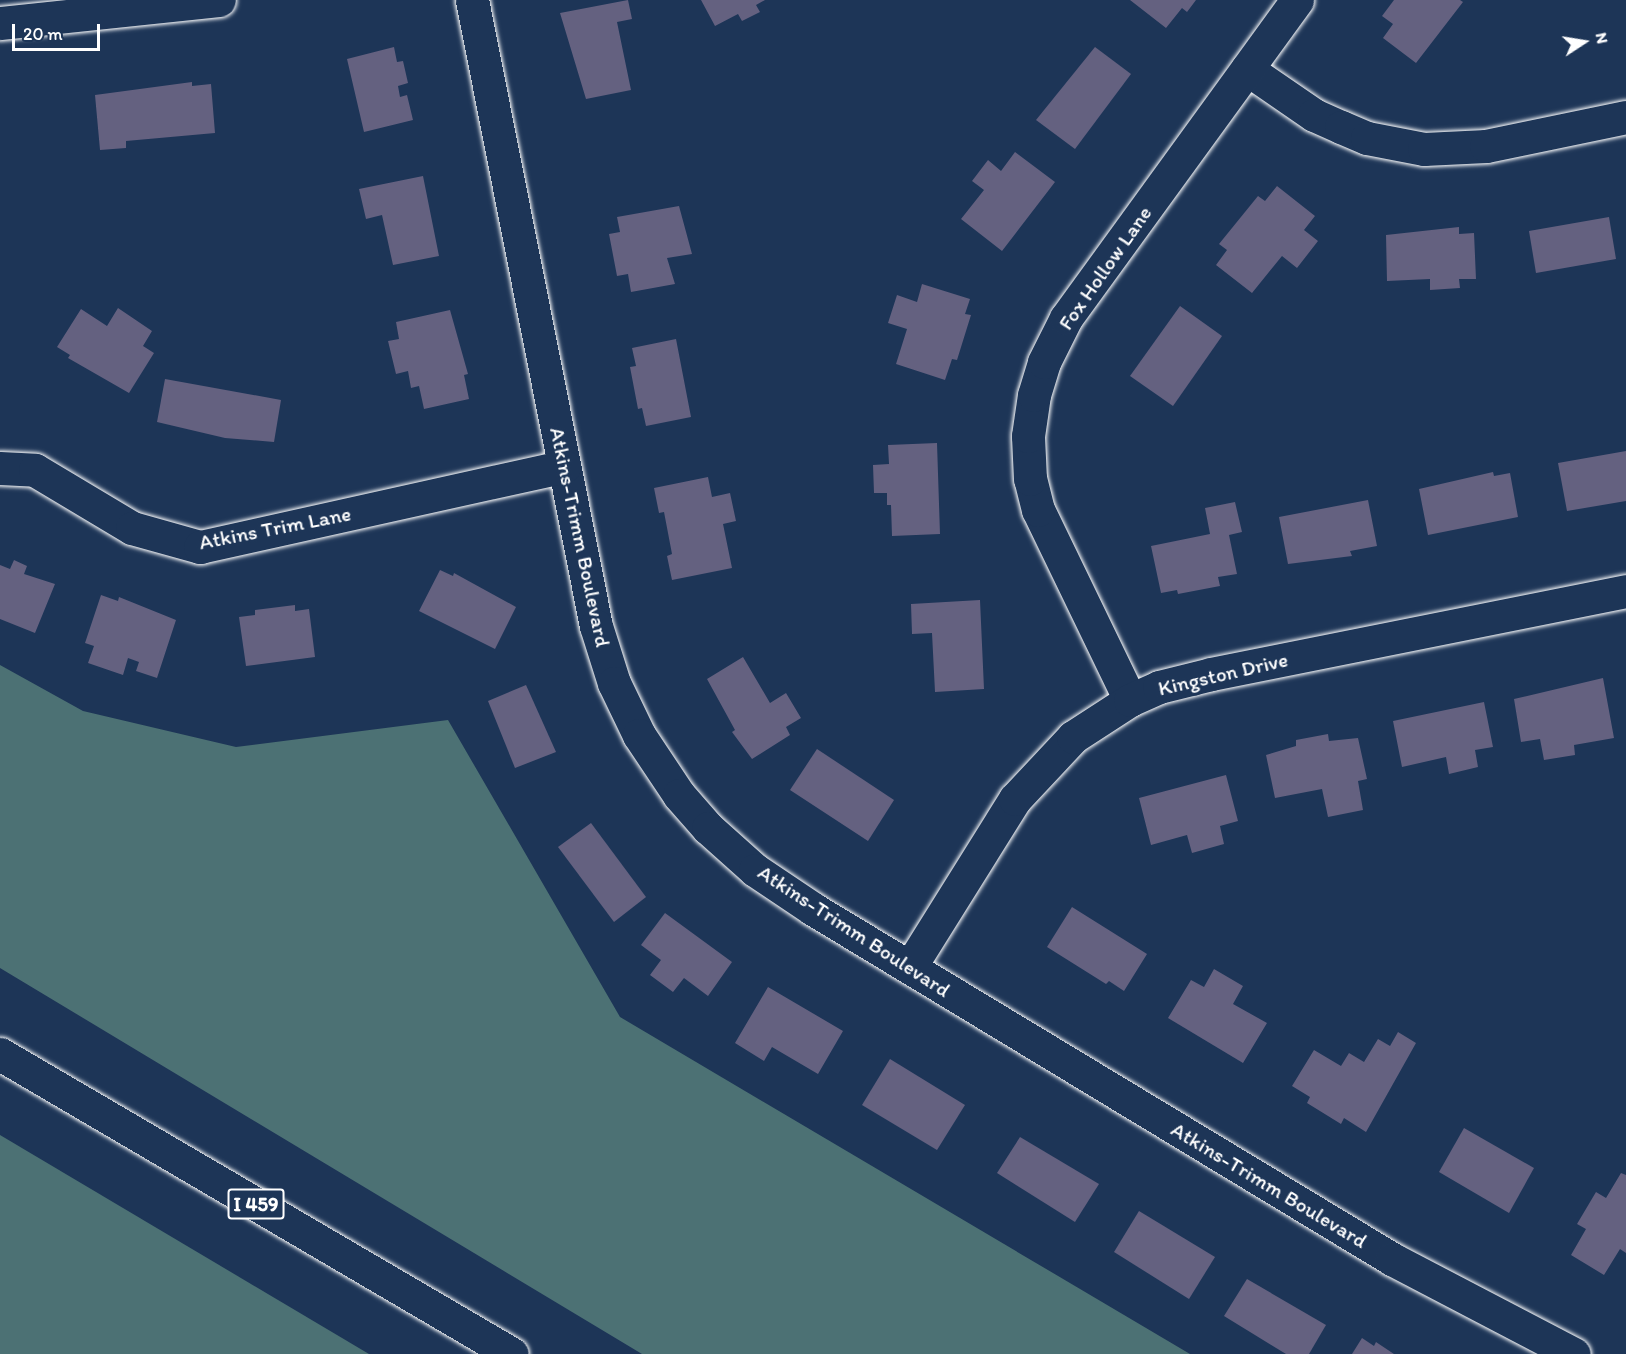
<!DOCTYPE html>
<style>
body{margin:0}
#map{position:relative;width:1626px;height:1354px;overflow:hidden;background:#1d3557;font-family:Itim,sans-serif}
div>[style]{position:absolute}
.green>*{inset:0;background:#4c7174}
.building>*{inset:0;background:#646180}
.roads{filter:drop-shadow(0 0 2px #fff) drop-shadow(0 0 2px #fff)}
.minor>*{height:33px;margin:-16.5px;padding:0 16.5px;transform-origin:16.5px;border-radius:16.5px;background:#1d3557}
.highway>*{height:33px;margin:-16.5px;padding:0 16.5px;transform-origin:16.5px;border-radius:16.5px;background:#1d3557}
span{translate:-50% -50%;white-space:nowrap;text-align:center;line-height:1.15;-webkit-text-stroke:6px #1d3557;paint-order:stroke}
.shield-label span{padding:2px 4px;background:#1d3557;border:2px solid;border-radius:4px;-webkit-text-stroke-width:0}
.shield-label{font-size:20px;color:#fff;font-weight:700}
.street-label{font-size:21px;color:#fff}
.north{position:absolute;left:1554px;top:12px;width:60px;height:60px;-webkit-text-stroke:4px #1d3557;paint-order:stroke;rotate:78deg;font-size:16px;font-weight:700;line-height:24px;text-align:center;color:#fff}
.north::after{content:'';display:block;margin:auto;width:21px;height:27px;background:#fff;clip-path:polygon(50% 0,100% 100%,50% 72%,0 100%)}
.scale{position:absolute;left:12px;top:24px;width:88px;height:27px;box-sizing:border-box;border:3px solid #fff;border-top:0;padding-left:8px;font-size:18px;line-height:21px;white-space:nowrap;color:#fff;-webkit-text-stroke:4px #1d3557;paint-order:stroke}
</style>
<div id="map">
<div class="green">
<i style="clip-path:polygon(0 665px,83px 711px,236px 747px,448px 720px,620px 1017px,1190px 1354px,642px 1354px,0 968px)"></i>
<i style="clip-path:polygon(0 1135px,369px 1354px,0 1354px)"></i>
</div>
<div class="building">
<i style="clip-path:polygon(628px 0,632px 19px,617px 22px,631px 90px,586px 99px,560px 13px)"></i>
<i style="clip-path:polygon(701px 0,765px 0,756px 5px,760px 12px,742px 21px,738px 14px,715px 26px)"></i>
<i style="clip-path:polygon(1130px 0,1196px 0,1187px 12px,1182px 8px,1166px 28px)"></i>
<i style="clip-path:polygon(1394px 0,1460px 0,1463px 2px,1416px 63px,1383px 38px,1393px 24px,1382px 16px)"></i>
<i style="clip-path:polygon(394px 47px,397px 62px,403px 61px,408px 83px,398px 86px,400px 97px,407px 95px,413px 120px,364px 132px,347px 59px)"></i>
<i style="clip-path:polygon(1095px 47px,1131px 74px,1075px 149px,1036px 120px)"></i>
<i style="clip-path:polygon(192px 82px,192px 86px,211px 84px,215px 133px,126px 141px,126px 148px,100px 150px,95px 95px)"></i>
<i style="clip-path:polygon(1015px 152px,1055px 182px,1002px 251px,961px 219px,984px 190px,972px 181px,988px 160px,1001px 171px)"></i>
<i style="clip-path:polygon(423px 176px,439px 256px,393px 265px,382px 215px,366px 219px,359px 189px)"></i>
<i style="clip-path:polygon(1277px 186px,1315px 216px,1304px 230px,1318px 241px,1297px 268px,1282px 256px,1252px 293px,1216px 265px,1227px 250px,1219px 244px,1258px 196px,1265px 201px)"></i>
<i style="clip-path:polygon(679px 206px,692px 254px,667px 258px,675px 284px,631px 292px,628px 274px,617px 276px,609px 234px,620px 232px,617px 217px)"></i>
<i style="clip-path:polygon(1609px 217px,1616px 259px,1536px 273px,1529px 231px)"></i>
<i style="clip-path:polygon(1459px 227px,1459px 234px,1474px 233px,1476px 279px,1459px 279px,1460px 288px,1430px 290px,1430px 279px,1387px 281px,1386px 235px)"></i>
<i style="clip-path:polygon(922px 284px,970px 299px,965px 314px,971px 315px,957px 360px,952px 359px,945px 380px,896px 364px,907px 329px,888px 323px,897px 295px,917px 302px)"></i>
<i style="clip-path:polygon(1180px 306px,1222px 336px,1173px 406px,1130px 376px)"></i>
<i style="clip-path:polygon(118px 308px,152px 331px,143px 346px,154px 353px,129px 393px,68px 358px,70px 355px,57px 347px,81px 309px,107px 326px)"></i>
<i style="clip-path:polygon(450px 310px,468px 374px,464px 375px,469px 399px,424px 409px,419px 386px,411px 388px,408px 371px,396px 374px,388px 341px,399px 339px,396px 322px)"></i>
<i style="clip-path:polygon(676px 339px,691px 417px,646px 426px,642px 408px,638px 409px,630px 367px,636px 366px,632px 348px)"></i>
<i style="clip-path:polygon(165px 379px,281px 400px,274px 442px,225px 438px,157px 422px)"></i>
<i style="clip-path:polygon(937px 443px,940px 534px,892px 536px,891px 505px,887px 505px,887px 493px,874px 493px,873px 465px,889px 464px,888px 445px)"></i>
<i style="clip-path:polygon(1626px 451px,1626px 501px,1567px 511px,1558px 463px)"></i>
<i style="clip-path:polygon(1493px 472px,1494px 476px,1510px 473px,1518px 517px,1428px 535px,1419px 489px)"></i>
<i style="clip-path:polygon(708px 477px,712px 497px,730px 493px,736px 521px,723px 524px,732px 568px,672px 580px,667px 556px,672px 554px,664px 512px,659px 513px,654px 488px)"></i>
<i style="clip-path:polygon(1368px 500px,1377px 546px,1350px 551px,1352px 556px,1288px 564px,1279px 517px)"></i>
<i style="clip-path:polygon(1235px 502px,1242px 532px,1229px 535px,1237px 574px,1218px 577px,1220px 586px,1178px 594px,1177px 590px,1161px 593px,1151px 546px,1210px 534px,1205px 508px)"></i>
<i style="clip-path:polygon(14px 560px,27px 566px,24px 574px,55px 584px,35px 633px,0 619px,0 565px,10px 569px)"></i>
<i style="clip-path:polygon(440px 570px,453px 576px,454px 573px,516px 607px,495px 649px,419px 611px)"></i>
<i style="clip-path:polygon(101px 595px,118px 601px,119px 597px,176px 620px,157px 678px,136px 671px,139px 662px,128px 658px,123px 675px,88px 663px,94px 646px,85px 643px)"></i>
<i style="clip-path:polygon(980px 600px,984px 689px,935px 692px,932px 633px,912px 634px,911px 604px)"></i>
<i style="clip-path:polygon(295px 605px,295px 611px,309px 609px,315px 657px,246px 666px,239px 617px,255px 615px,255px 610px)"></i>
<i style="clip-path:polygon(743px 657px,770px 703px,786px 693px,801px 718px,786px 727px,790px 735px,752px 759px,732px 732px,735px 730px,707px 679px)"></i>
<i style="clip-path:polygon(1603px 678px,1614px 738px,1574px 745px,1575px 755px,1544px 760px,1540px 739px,1521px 742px,1514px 699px)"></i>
<i style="clip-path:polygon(526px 685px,556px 752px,515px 768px,488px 701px)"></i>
<i style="clip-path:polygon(1484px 702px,1493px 747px,1475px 750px,1478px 767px,1449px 774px,1446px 757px,1402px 767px,1393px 721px)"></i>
<i style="clip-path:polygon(1328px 734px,1329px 741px,1358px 738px,1367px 779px,1358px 781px,1363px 810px,1328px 817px,1322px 789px,1275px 798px,1266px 755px,1296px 746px,1296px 740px)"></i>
<i style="clip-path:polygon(817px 749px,894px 800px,868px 841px,790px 790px)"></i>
<i style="clip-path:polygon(1226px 775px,1238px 821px,1220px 826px,1224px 844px,1192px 853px,1187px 835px,1151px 845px,1139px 798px)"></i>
<i style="clip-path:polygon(591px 823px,646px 897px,614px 922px,558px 847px)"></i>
<i style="clip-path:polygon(1072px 907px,1147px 954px,1124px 991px,1109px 981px,1106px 984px,1047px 947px)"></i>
<i style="clip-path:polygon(665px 913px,732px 962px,708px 996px,684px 978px,673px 992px,650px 975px,661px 960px,641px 945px)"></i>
<i style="clip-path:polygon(1214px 969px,1243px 986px,1233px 1004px,1267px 1023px,1243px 1063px,1168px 1018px,1191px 980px,1204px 987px)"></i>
<i style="clip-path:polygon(768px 987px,843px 1031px,818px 1074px,772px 1047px,764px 1061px,735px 1043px)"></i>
<i style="clip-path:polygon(1398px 1032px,1416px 1043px,1366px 1132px,1344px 1118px,1341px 1124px,1307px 1103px,1310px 1097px,1292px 1086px,1314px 1050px,1341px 1066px,1349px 1053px,1364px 1062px,1378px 1039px,1390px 1046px)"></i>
<i style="clip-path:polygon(890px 1059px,965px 1105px,937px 1150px,862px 1105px)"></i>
<i style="clip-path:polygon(1464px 1128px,1534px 1168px,1509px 1213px,1439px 1172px)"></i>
<i style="clip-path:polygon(1020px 1137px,1099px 1184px,1075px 1222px,997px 1173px)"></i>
<i style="clip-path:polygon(1621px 1173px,1626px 1175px,1626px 1253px,1620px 1249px,1604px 1275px,1571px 1255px,1586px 1229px,1577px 1224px,1596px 1192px,1606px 1198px)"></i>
<i style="clip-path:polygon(1139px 1211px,1215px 1257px,1189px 1299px,1114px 1252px)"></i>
<i style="clip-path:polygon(1247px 1279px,1326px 1325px,1309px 1354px,1286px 1354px,1224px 1316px)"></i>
<i style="clip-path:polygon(1362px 1338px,1374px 1346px,1376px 1342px,1394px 1354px,1352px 1354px)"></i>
</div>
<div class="roads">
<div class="minor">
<i style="left:472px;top:0;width:638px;rotate:78.8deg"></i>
<i style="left:596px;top:626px;width:60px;rotate:72.5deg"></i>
<i style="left:614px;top:683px;width:58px;rotate:64.3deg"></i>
<i style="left:639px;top:735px;width:72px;rotate:56.3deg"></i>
<i style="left:679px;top:795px;width:44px;rotate:48.7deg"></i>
<i style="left:708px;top:828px;width:63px;rotate:41.8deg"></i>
<i style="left:755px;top:870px;width:70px;rotate:33.9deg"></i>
<i style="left:813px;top:909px;width:677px;rotate:31.15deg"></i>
<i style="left:1392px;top:1259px;width:205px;rotate:27.6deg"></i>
<i style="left:0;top:23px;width:220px;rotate:-6deg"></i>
<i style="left:1247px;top:69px;width:81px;rotate:34.5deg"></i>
<i style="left:1314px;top:115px;width:30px;rotate:24deg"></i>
<i style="left:1341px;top:127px;width:28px;rotate:23deg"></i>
<i style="left:1367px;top:138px;width:58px;rotate:10.9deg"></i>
<i style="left:1424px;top:149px;width:62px;rotate:-2.8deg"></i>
<i style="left:1486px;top:146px;width:143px;rotate:-11.7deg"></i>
<i style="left:0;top:468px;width:35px;rotate:3deg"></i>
<i style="left:35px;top:470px;width:113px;rotate:30.9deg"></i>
<i style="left:132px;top:528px;width:71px;rotate:15.6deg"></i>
<i style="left:200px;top:547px;width:373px;rotate:-12.5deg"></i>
<i style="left:1130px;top:700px;width:211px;rotate:-115.8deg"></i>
<i style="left:1038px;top:510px;width:32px;rotate:-104deg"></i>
<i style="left:1030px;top:479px;width:43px;rotate:-92.7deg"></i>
<i style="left:1028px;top:436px;width:41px;rotate:-81.7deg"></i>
<i style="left:1034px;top:395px;width:34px;rotate:-73deg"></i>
<i style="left:1044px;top:362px;width:49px;rotate:-63.4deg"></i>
<i style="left:1066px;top:318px;width:393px;rotate:-54deg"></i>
<i style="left:910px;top:967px;width:198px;rotate:-58deg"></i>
<i style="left:1015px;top:799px;width:85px;rotate:-46.9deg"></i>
<i style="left:1073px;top:737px;width:68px;rotate:-33deg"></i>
<i style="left:1130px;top:700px;width:32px;rotate:-24deg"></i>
<i style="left:1159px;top:687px;width:54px;rotate:-14deg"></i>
<i style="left:1211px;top:674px;width:423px;rotate:-11.3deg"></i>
</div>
<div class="highway">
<i style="left:0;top:1054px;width:593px;rotate:30.37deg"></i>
</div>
</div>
<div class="shield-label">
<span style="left:256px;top:1204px">I 459</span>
</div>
<div class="street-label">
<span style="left:1105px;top:268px;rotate:-55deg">Fox Hollow Lane</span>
<span style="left:275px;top:528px;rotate:-11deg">Atkins Trim Lane</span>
<span style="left:580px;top:537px;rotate:78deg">Atkins-Trimm Boulevard</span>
<span style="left:1223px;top:674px;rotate:-13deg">Kingston Drive</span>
<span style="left:854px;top:931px;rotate:33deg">Atkins-Trimm Boulevard</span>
<span style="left:1269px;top:1185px;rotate:31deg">Atkins-Trimm Boulevard</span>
</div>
<div class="north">N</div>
<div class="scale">20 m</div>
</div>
